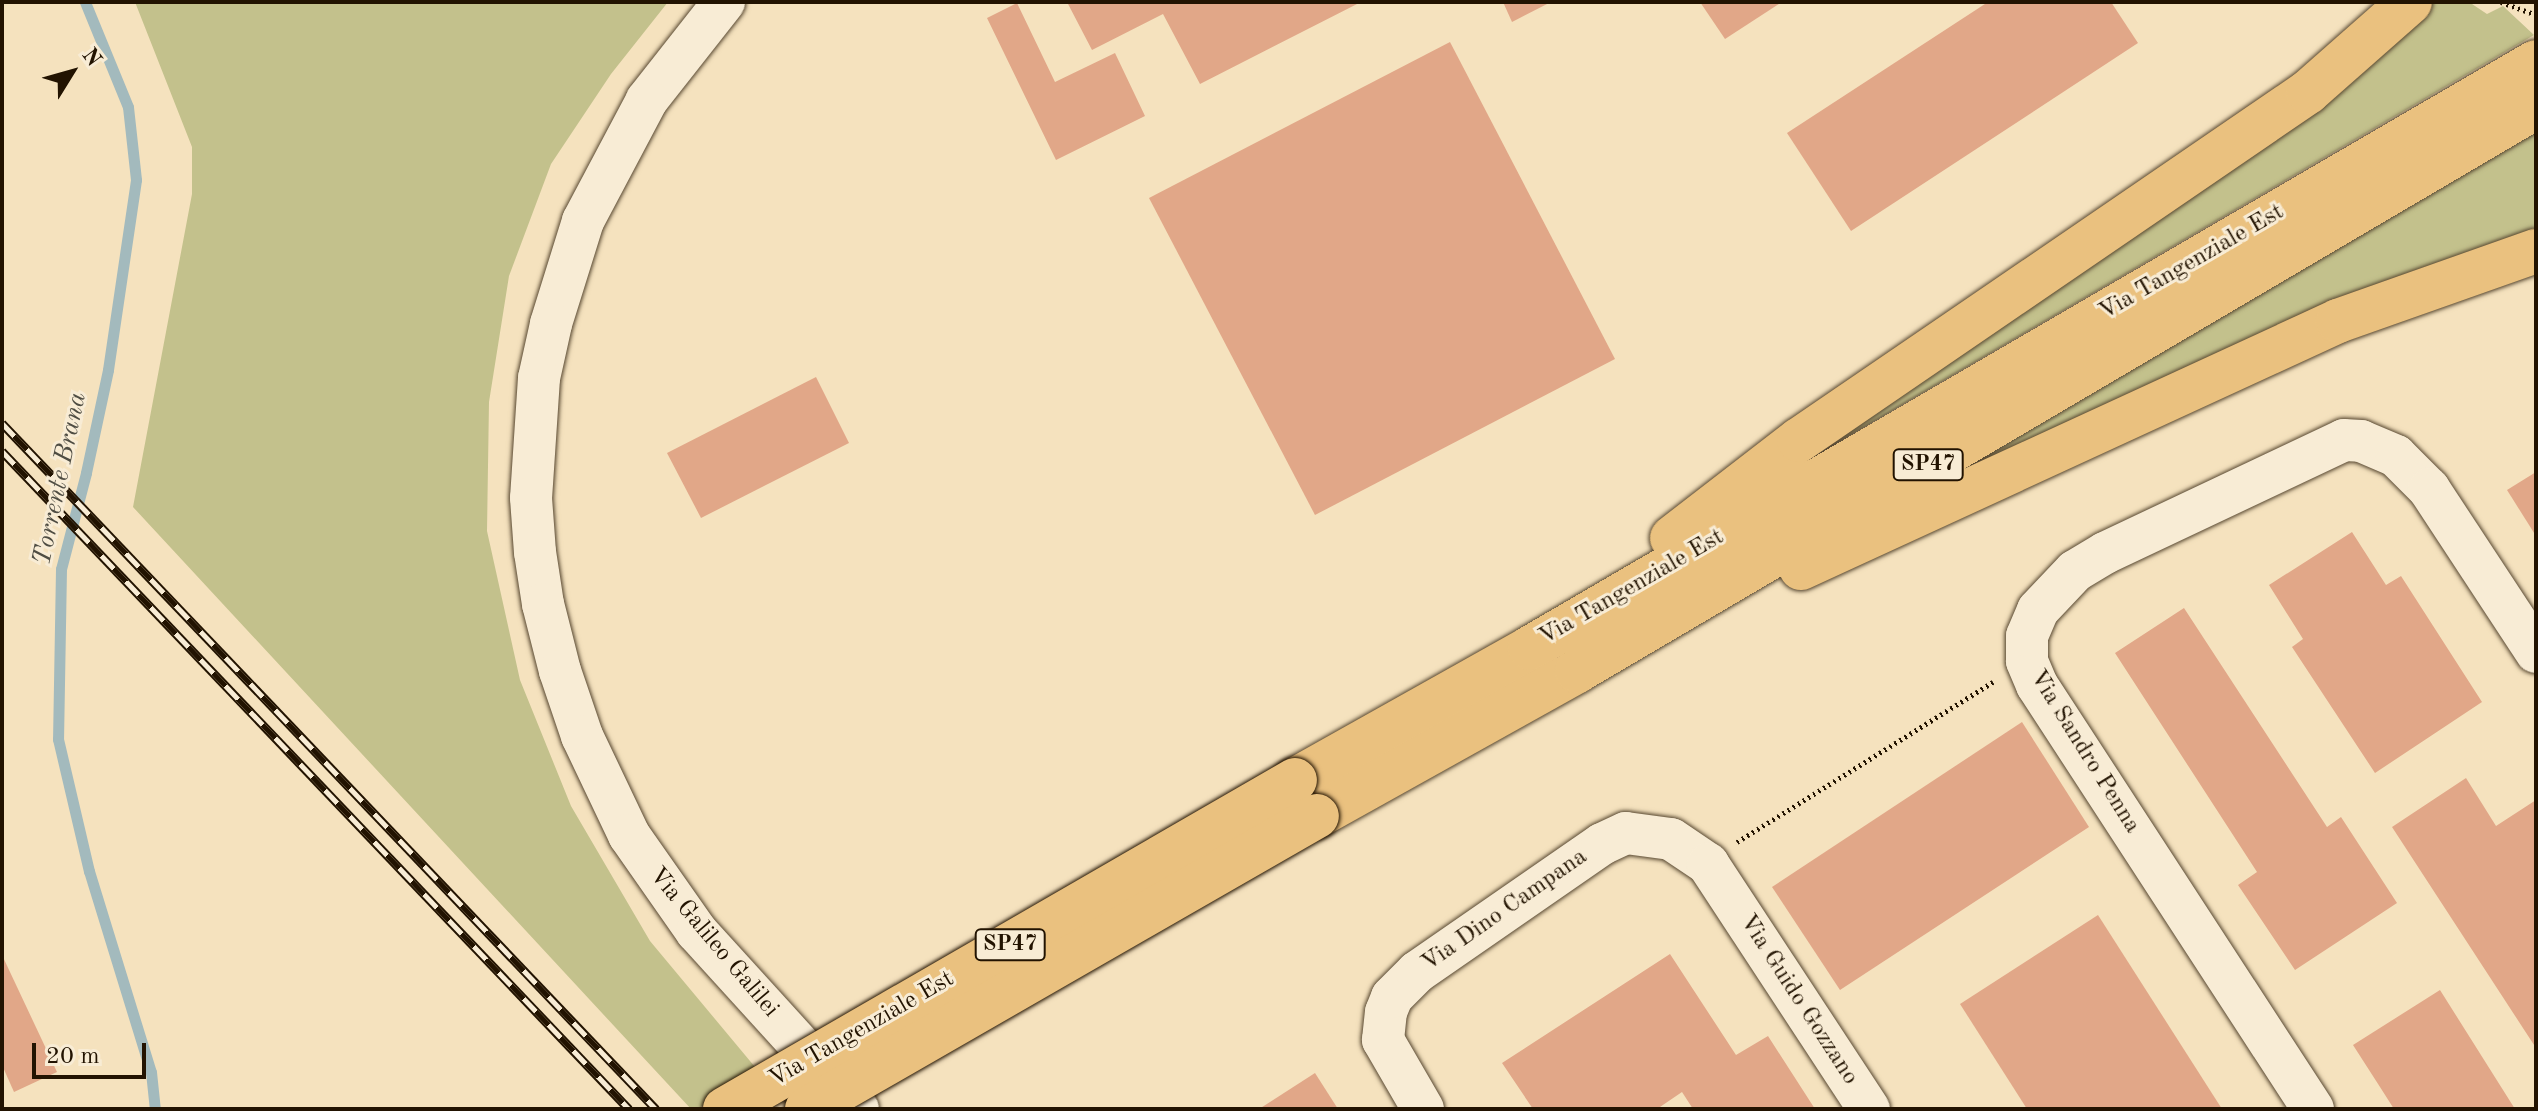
<!DOCTYPE html>
<style>
body{margin:0}
#map{position:relative;width:2538px;height:1111px;overflow:hidden;background:#f5e2be;font-family:"Old Standard TT",serif}
div>[style]{position:absolute}
.green>*{inset:0;background:#c3c18c}
.stream>*{height:11px;margin:-5.5px;padding:0 5.5px;transform-origin:5.5px;border-radius:5.5px;background:#a3babd}
.building>*{inset:0;background:#e1a788}
.path>*{height:5px;margin-top:-2.5px;transform-origin:0;background:repeating-linear-gradient(90deg,#221301 0 2px,transparent 0 6px)}
.roads{filter:drop-shadow(0 0 2px #574730) drop-shadow(0 0 2px #574730)}
.minor>*{height:42px;margin:-21px;padding:0 21px;transform-origin:21px;border-radius:21px;background:#f8ecd5}
.primary>*{height:44px;margin:-22px;padding:0 22px;transform-origin:22px;border-radius:22px;background:#eac17f}
.rail>*{height:9px;margin-top:-4.5px;transform-origin:0;background:repeating-linear-gradient(90deg,#f8ecd5 0 18px,#221301 0 36px);box-sizing:border-box;border-block:2px solid #221301}
.bridges{filter:drop-shadow(0 0 2px #221301) drop-shadow(0 0 2px #221301)}
.primary-bridge>*{height:44px;margin:-22px;padding:0 22px;transform-origin:22px;border-radius:22px;background:#eac17f}
span{translate:-50% -50%;white-space:nowrap;text-align:center;line-height:1.15;-webkit-text-stroke:6px #f8ecd5;paint-order:stroke}
.shield-label span{padding:2px 6px;background:#f8ecd5;border:2px solid;border-radius:6px;-webkit-text-stroke-width:0}
.shield-label{font-size:22px;color:#221301;font-weight:700}
.street-label{font-size:24px;color:#221301}
.water-label{font-size:26px;color:#4f4d43;font-style:italic}
.frame{position:absolute;inset:0;border:4px solid #221301;pointer-events:none}
.north{position:absolute;left:32px;top:32px;width:80px;height:80px;-webkit-text-stroke:6px #f8ecd5;paint-order:stroke;rotate:53deg;font-size:22px;font-weight:700;line-height:32px;text-align:center;color:#221301}
.north::after{content:'';display:block;margin:auto;width:28px;height:36px;background:#221301;clip-path:polygon(50% 0,100% 100%,50% 72%,0 100%)}
.scale{position:absolute;left:32px;top:1043px;width:114px;height:36px;box-sizing:border-box;border:4px solid #221301;border-top:0;padding-left:10px;font-size:24px;line-height:28px;white-space:nowrap;color:#221301;-webkit-text-stroke:6px #f8ecd5;paint-order:stroke}
</style>
<div id="map">
<div class="green">
<i style="clip-path:polygon(135px 2px,668px 2px,611px 74px,551px 164px,509px 276px,489px 402px,487px 531px,520px 680px,571px 806px,650px 941px,760px 1073px,697px 1109px,691px 1109px,133px 507px,192px 194px,192px 147px)"></i>
<i style="clip-path:polygon(2431px 2px,2469px 2px,2487px 14px,2503px 6px,2534px 35px,1806px 461px)"></i>
<i style="clip-path:polygon(2536px 129px,2536px 230px,1886px 506px)"></i>
</div>
<div class="stream">
<i style="left:85px;top:2px;width:113px;rotate:67.7deg"></i>
<i style="left:128px;top:107px;width:73px;rotate:83.7deg"></i>
<i style="left:136px;top:180px;width:192px;rotate:98.4deg"></i>
<i style="left:108px;top:370px;width:105px;rotate:102.1deg"></i>
<i style="left:86px;top:473px;width:99px;rotate:104.6deg"></i>
<i style="left:61px;top:569px;width:170px;rotate:91deg"></i>
<i style="left:58px;top:739px;width:136px;rotate:76.8deg"></i>
<i style="left:89px;top:871px;width:210px;rotate:72.9deg"></i>
<i style="left:151px;top:1072px;width:37px;rotate:84deg"></i>
</div>
<div class="building">
<i style="clip-path:polygon(1067px 2px,1361px 2px,1200px 84px,1163px 14px,1092px 50px)"></i>
<i style="clip-path:polygon(1503px 2px,1551px 2px,1512px 22px)"></i>
<i style="clip-path:polygon(1700px 2px,1782px 2px,1725px 39px)"></i>
<i style="clip-path:polygon(1988px 2px,2111px 2px,2138px 43px,1851px 231px,1787px 133px)"></i>
<i style="clip-path:polygon(1017px 3px,1055px 82px,1115px 53px,1145px 116px,1056px 160px,987px 18px)"></i>
<i style="clip-path:polygon(1450px 42px,1615px 359px,1315px 515px,1149px 198px)"></i>
<i style="clip-path:polygon(816px 377px,849px 443px,701px 518px,667px 453px)"></i>
<i style="clip-path:polygon(2536px 472px,2536px 536px,2507px 490px)"></i>
<i style="clip-path:polygon(2352px 532px,2386px 585px,2401px 576px,2482px 702px,2375px 773px,2292px 647px,2303px 639px,2269px 585px)"></i>
<i style="clip-path:polygon(2184px 608px,2327px 827px,2341px 817px,2397px 903px,2295px 970px,2238px 885px,2257px 872px,2115px 653px)"></i>
<i style="clip-path:polygon(2022px 722px,2089px 827px,1840px 990px,1772px 887px)"></i>
<i style="clip-path:polygon(2466px 778px,2496px 826px,2536px 800px,2536px 1048px,2392px 827px)"></i>
<i style="clip-path:polygon(2098px 915px,2222px 1109px,2027px 1109px,1960px 1004px)"></i>
<i style="clip-path:polygon(1670px 954px,1736px 1055px,1768px 1036px,1815px 1109px,1693px 1109px,1682px 1092px,1657px 1109px,1533px 1109px,1502px 1063px)"></i>
<i style="clip-path:polygon(2px 955px,57px 1072px,14px 1092px,2px 1065px)"></i>
<i style="clip-path:polygon(2440px 990px,2515px 1109px,2394px 1109px,2380px 1087px,2353px 1045px)"></i>
<i style="clip-path:polygon(1315px 1073px,1338px 1109px,1259px 1109px)"></i>
</div>
<div class="path">
<i style="left:2501px;top:2px;width:37px;rotate:20deg"></i>
<i style="left:1737px;top:842px;width:302px;rotate:-32deg"></i>
</div>
<div class="roads">
<div class="minor">
<i style="left:724px;top:2px;width:125px;rotate:128.2deg"></i>
<i style="left:647px;top:100px;width:137px;rotate:117.9deg"></i>
<i style="left:583px;top:221px;width:108px;rotate:107.3deg"></i>
<i style="left:551px;top:324px;width:55px;rotate:102.5deg"></i>
<i style="left:539px;top:378px;width:120px;rotate:93.8deg"></i>
<i style="left:531px;top:498px;width:54px;rotate:85.8deg"></i>
<i style="left:535px;top:552px;width:53px;rotate:81.3deg"></i>
<i style="left:543px;top:604px;width:69px;rotate:75.8deg"></i>
<i style="left:560px;top:671px;width:69px;rotate:71.3deg"></i>
<i style="left:582px;top:736px;width:110px;rotate:64.6deg"></i>
<i style="left:629px;top:835px;width:118px;rotate:55deg"></i>
<i style="left:697px;top:932px;width:239px;rotate:47.7deg"></i>
<i style="left:1423px;top:1109px;width:80px;rotate:-120.1deg"></i>
<i style="left:1383px;top:1040px;width:28px;rotate:-84deg"></i>
<i style="left:1386px;top:1012px;width:16px;rotate:-68deg"></i>
<i style="left:1392px;top:997px;width:35px;rotate:-45deg"></i>
<i style="left:1417px;top:972px;width:225px;rotate:-34.7deg"></i>
<i style="left:1602px;top:844px;width:26px;rotate:-25deg"></i>
<i style="left:1626px;top:833px;width:45px;rotate:7.6deg"></i>
<i style="left:1671px;top:839px;width:45px;rotate:34deg"></i>
<i style="left:1708px;top:864px;width:293px;rotate:56.7deg"></i>
<i style="left:2313px;top:1109px;width:506px;rotate:-123.06deg"></i>
<i style="left:2037px;top:685px;width:26px;rotate:-113deg"></i>
<i style="left:2027px;top:661px;width:25px;rotate:-90deg"></i>
<i style="left:2027px;top:636px;width:28px;rotate:-67deg"></i>
<i style="left:2038px;top:610px;width:54px;rotate:-46.5deg"></i>
<i style="left:2075px;top:571px;width:35px;rotate:-31deg"></i>
<i style="left:2105px;top:553px;width:264px;rotate:-25.3deg"></i>
<i style="left:2344px;top:440px;width:17px;rotate:3deg"></i>
<i style="left:2361px;top:441px;width:38px;rotate:23deg"></i>
<i style="left:2396px;top:456px;width:47px;rotate:45deg"></i>
<i style="left:2429px;top:489px;width:195px;rotate:56.7deg"></i>
</div>
<div class="primary">
<i style="left:1672px;top:538px;width:160px;rotate:-37.7deg"></i>
<i style="left:1799px;top:440px;width:617px;rotate:-34.36deg"></i>
<i style="left:2308px;top:92px;width:136px;rotate:-41.4deg"></i>
<i style="left:1801px;top:568px;width:591px;rotate:-24.7deg"></i>
<i style="left:2338px;top:321px;width:210px;rotate:-19.5deg"></i>
<i style="left:1295px;top:780px;width:270px;rotate:-29.3deg"></i>
<i style="left:1530px;top:648px;width:1164px;rotate:-30.22deg"></i>
<i style="left:1317px;top:816px;width:298px;rotate:-29.1deg"></i>
<i style="left:1577px;top:671px;width:1113px;rotate:-30.46deg"></i>
</div>
</div>
<div class="rail">
<i style="left:2px;top:423px;width:948px;rotate:46.37deg"></i>
<i style="left:2px;top:451px;width:909px;rotate:46.38deg"></i>
</div>
<div class="bridges">
<div class="primary-bridge">
<i style="left:725px;top:1109px;width:658px;rotate:-29.99deg"></i>
<i style="left:807px;top:1109px;width:588px;rotate:-29.88deg"></i>
</div>
</div>
<div class="shield-label">
<span style="left:1928px;top:465px">SP47</span>
<span style="left:1010px;top:945px">SP47</span>
</div>
<div class="street-label">
<span style="left:2192px;top:263px;rotate:-30deg">Via Tangenziale Est</span>
<span style="left:1632px;top:588px;rotate:-30deg">Via Tangenziale Est</span>
<span style="left:2084px;top:752px;rotate:58deg">Via Sandro Penna</span>
<span style="left:1505px;top:911px;rotate:-35deg">Via Dino Campana</span>
<span style="left:713px;top:943px;rotate:50deg">Via Galileo Galilei</span>
<span style="left:1798px;top:1000px;rotate:57deg">Via Guido Gozzano</span>
<span style="left:862px;top:1030px;rotate:-30deg">Via Tangenziale Est</span>
</div>
<div class="water-label">
<span style="left:61px;top:479px;rotate:-78deg">Torrente Brana</span>
</div>
<div class="frame"></div>
<div class="north">N</div>
<div class="scale">20 m</div>
</div>
